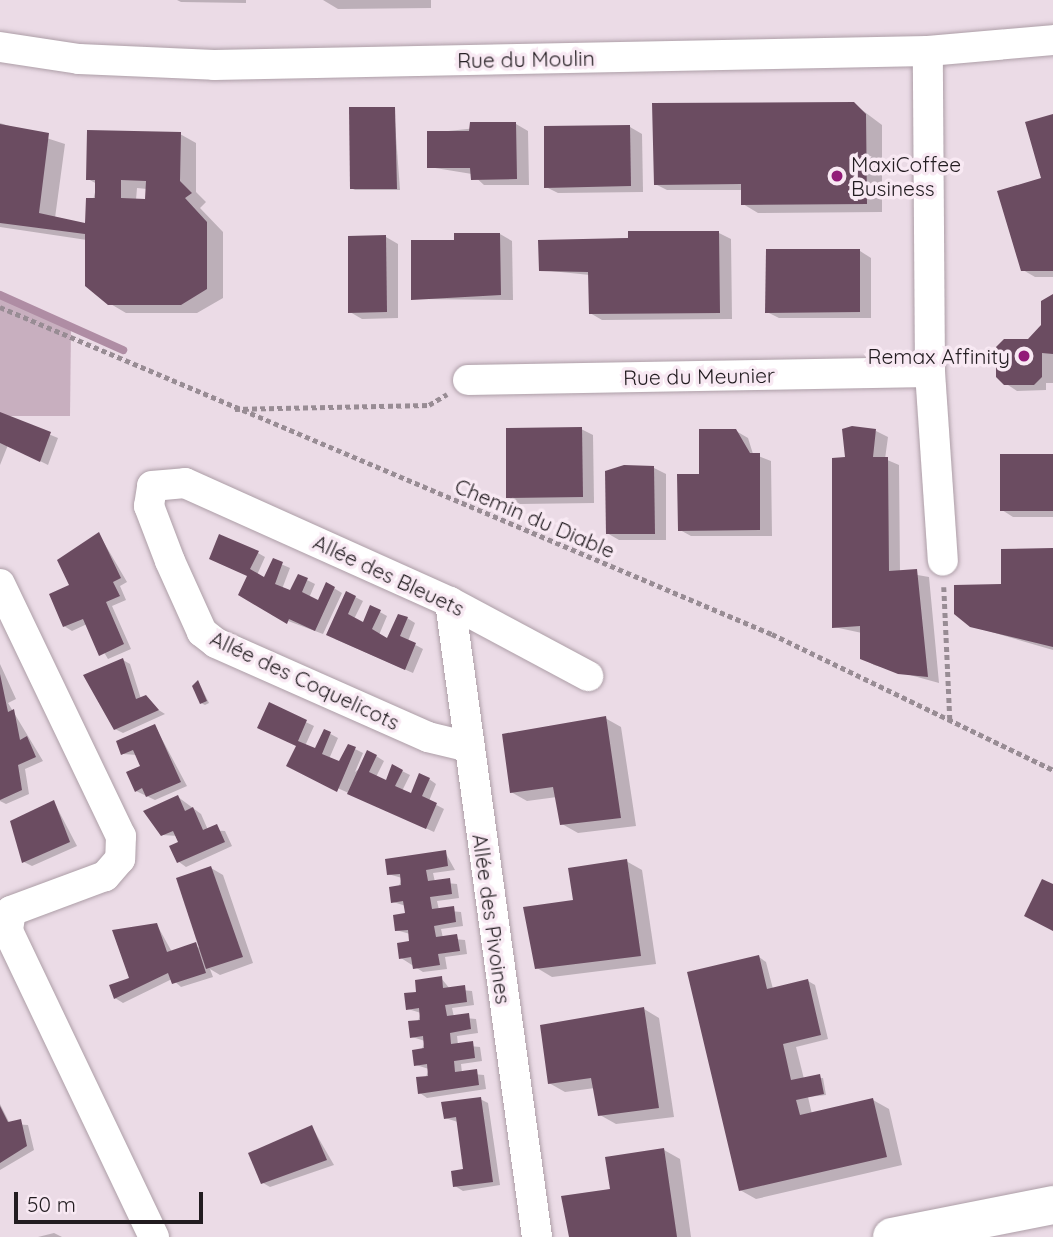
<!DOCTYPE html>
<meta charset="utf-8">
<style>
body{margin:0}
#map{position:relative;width:1053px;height:1237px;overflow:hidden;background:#ebdbe6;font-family:Quicksand,sans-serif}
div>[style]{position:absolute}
.green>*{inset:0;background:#c8afbf}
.shadow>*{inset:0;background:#0003}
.stream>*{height:8px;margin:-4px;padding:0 4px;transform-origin:4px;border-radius:4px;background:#af8da4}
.building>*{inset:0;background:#6b4c61}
.path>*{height:4.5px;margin-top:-2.25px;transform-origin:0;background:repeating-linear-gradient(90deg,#988c94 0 5px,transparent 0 8.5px)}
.roads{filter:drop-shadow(0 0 2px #ad9ea7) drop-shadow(0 0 2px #ad9ea7)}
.street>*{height:30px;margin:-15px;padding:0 15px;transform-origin:15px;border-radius:15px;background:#fff}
.secondary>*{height:38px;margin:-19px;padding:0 19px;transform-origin:19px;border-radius:19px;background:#fff}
.dots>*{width:19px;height:19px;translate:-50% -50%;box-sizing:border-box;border:4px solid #f8e9f3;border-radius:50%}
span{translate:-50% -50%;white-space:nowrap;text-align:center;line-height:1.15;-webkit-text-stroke:7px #f8e9f3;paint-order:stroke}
.street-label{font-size:21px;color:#221c20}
.poi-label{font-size:21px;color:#221c20}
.left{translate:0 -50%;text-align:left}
.right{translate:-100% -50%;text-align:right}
.scale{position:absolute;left:14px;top:1192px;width:189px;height:32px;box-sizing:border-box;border:4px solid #221c20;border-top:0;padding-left:9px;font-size:21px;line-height:24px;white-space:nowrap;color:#221c20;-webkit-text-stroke:5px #f8e9f3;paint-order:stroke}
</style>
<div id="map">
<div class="green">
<i style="clip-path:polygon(0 291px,71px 327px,70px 416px,0 416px)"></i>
</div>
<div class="shadow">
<i style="clip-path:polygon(177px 0,246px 0,246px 3px,181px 2px)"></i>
<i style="clip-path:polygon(323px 0,431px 0,431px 8px,338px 9px)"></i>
<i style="clip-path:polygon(854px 104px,882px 125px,882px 212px,758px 213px,743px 204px,743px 190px,667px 190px,655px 184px)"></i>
<i style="clip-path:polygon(394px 109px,400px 190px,355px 190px,351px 188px)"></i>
<i style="clip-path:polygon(1053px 116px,1053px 277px,1035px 277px,1023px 270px)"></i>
<i style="clip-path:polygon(evenodd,0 123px,65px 144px,55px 218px,87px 225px,97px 184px,88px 179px,180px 134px,196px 143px,196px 192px,206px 202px,200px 208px,223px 232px,223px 298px,197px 313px,126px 313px,109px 303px,87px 240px,0 227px,0 123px,137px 188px,147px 189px,147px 201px,136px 200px,137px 188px)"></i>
<i style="clip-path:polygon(516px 124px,528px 131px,529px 185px,484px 185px,472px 174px,429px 167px,429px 133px)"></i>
<i style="clip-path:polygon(630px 127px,642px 134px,643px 192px,558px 193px,546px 187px)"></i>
<i style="clip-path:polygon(719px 233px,731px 239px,732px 319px,602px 320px,590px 313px,590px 275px,541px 270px,589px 240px)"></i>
<i style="clip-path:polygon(500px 234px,512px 241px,513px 300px,413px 299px,456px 242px)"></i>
<i style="clip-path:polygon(386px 237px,398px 244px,398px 318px,362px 319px,350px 312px)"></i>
<i style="clip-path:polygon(860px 251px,871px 258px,871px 318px,779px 318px,767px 312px)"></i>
<i style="clip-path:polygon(1053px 296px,1053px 383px,1046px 383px,1046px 390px,1017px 391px,1005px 383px,1043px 326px)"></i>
<i style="clip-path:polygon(0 414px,58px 438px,48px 465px,8px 445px,0 465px)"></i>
<i style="clip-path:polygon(581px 429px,593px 435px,594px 503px,520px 504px,508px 497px)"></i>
<i style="clip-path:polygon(736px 431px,748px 438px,753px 454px,771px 461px,772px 536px,691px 536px,680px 530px,701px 476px)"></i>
<i style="clip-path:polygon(876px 431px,888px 437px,885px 459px,899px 465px,900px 572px,929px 577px,939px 683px,874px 665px,862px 658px,862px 633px,834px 627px,847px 459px)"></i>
<i style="clip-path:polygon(1053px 455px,1053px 517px,1013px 517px,1002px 510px)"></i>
<i style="clip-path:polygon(654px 468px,666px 474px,666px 540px,619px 540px,607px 533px)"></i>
<i style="clip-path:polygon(99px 534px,127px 582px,120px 586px,126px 600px,112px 606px,131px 649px,108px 659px,87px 624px,72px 631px,64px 626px)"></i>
<i style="clip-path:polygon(1053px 550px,1053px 650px,971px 626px,1003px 586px)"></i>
<i style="clip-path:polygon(258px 553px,265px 557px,257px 575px,265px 580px,274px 561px,290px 568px,282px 589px,291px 593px,307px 580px,315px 584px,309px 598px,319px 602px,327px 584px,342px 593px,323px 634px,272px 615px,249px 576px,219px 563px)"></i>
<i style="clip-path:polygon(347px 593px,363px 601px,354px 619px,363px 624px,371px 607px,387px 616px,379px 635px,388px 640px,407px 618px,415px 623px,408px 641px,423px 649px,413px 673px,335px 639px)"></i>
<i style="clip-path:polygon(123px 660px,130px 664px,141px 699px,165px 714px,123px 733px,115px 729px)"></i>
<i style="clip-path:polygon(0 664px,16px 699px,8px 703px,43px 761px,25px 769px,29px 794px,6px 804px,0 801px)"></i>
<i style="clip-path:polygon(198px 681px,209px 703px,205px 705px,201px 703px)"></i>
<i style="clip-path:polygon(270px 705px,314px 726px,305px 746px,316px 750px,325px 731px,338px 738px,329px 759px,340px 764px,349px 746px,363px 753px,355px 772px,376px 756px,384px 761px,376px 777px,387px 782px,402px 771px,410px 775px,402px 791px,412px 795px,429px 779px,436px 784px,429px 801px,444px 809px,434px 832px,296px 769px,298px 746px)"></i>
<i style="clip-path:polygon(605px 718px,621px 727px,636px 826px,578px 833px,562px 824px,557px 797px,527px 801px,511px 792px)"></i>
<i style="clip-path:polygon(155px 726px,187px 786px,155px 800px,136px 791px,142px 767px,137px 755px,123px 754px)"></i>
<i style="clip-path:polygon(178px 797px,201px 814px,208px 830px,225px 831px,232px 846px,186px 867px,179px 862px,171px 847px,180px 843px,178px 836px,162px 835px)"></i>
<i style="clip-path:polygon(54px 802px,77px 846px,32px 866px,24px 862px)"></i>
<i style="clip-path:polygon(445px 852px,455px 870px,433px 873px,435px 882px,457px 884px,459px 898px,437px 901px,439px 910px,461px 912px,463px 926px,441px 929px,443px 938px,465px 940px,467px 954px,445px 957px,447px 969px,423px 972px,401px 958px,411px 942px,410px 934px,396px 930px,407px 914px,406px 906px,393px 902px,402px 878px,388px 874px)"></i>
<i style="clip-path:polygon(626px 861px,642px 870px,656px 964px,552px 977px,537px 968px,575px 902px)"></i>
<i style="clip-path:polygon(211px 868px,223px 875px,253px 963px,220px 975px,210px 969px,213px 977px,181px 987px,172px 979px,123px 1003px,115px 998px,131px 980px,115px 931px,157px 925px,172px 952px,201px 947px)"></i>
<i style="clip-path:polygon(759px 957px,766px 962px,773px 989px,808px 981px,815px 985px,828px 1039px,796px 1047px,804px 1079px,823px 1078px,826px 1095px,808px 1097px,812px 1114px,873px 1100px,889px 1109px,902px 1165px,756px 1199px,740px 1190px)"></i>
<i style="clip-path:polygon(441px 978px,450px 989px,472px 991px,474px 1005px,452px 1008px,454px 1017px,476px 1019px,478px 1033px,457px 1036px,458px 1045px,480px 1047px,482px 1061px,461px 1064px,462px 1073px,484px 1075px,486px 1089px,427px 1098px,420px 1093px,429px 1069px,416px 1065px,425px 1041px,412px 1037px,421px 1013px,408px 1009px)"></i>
<i style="clip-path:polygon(644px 1009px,659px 1018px,674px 1117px,616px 1124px,600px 1115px,595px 1088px,565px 1092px,549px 1083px)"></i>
<i style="clip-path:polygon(480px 1099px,488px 1103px,500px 1185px,463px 1191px,455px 1186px,465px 1171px,458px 1122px,445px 1118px)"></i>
<i style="clip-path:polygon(0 1104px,10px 1124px,28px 1125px,34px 1150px,0 1170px)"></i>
<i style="clip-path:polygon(312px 1127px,334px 1165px,270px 1187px,263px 1183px)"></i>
<i style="clip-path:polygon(664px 1150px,680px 1159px,691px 1237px,570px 1237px,612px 1191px)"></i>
<i style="clip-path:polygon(54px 1233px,62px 1237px,38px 1237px)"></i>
</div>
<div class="stream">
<i style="left:0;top:295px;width:135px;rotate:24.1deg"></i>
</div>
<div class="building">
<i style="clip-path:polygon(854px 102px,866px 114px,867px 204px,741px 205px,741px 184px,654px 185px,652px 103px)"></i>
<i style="clip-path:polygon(349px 107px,395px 107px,397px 189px,350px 189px)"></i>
<i style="clip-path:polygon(1053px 114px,1053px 271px,1021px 271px,997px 191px,1041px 178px,1025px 122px)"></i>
<i style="clip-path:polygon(470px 122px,516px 122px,517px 179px,471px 180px,470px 168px,427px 168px,427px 131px,469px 131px)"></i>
<i style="clip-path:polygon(evenodd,0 124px,49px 133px,39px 213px,85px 223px,86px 198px,95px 198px,95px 180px,86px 180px,87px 130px,181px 132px,180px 181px,192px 193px,185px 198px,207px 222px,207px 289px,181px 305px,108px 305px,85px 286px,85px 234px,0 223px,0 124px,121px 180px,146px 181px,145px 199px,121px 198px,121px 180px)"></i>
<i style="clip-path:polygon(630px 125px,631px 186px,544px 188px,544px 126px)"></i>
<i style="clip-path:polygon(628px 231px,719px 231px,720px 313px,589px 314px,588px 272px,539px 271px,538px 240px,628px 238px)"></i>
<i style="clip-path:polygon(454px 233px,500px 233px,501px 295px,411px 300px,411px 240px,454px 240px)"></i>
<i style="clip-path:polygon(386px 235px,387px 312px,348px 313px,348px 236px)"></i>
<i style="clip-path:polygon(766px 249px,860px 249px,860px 312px,765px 313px)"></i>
<i style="clip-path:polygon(1053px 294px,1053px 354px,1042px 353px,1042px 377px,1034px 385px,1004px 385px,996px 377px,996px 347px,1004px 339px,1028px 339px,1041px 325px,1041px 301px)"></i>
<i style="clip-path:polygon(0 412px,51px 432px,40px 462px,0 443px)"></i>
<i style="clip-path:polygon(852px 426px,876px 429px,873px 457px,888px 457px,889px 571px,917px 569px,928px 677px,898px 674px,860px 659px,860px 626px,832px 628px,832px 458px,845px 457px,842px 429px)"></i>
<i style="clip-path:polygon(582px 427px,583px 497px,506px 498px,506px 428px)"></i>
<i style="clip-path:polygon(699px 429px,736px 429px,750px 453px,760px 453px,760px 530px,678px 531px,677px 474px,699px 474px)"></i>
<i style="clip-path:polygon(1000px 454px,1053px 454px,1053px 511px,1000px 511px)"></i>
<i style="clip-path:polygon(624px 465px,654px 466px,655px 534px,606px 534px,605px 471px)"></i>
<i style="clip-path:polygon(99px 532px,121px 578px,113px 582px,120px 596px,106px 602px,124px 644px,99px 656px,83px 619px,63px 627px,49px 594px,69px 585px,57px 560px)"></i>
<i style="clip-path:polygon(219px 534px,259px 551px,250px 569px,264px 577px,273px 558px,283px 562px,275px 584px,290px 590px,298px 574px,308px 578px,302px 592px,318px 600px,326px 582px,335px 587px,315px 631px,289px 619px,287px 624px,238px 595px,247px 576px,209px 559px)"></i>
<i style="clip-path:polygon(1053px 548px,1053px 647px,970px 627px,954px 614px,954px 585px,1001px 584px,1001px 549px)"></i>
<i style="clip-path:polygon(346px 591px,356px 596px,348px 614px,363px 622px,370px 605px,381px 610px,372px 629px,387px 638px,398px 614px,408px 617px,400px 636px,416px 643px,405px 670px,326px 635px)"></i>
<i style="clip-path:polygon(123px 658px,136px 699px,146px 695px,159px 710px,114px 730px,83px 675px)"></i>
<i style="clip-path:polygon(0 674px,8px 712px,14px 709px,20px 740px,27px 736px,36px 757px,18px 765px,22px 790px,0 800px)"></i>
<i style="clip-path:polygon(198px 680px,207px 701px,200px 704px,192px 686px)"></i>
<i style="clip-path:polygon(269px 702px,307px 720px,298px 741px,315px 748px,324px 729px,331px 732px,322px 754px,339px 761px,348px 744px,356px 747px,337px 792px,286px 766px,296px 746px,257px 728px)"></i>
<i style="clip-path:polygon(606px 716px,621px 818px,560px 825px,553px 787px,510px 793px,502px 734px)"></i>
<i style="clip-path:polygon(155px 724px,181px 782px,146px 797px,142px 788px,135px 792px,126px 772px,140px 766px,133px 750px,121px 755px,116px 741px)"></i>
<i style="clip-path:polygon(367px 750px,377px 755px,369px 772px,386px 780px,392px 764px,403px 770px,395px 786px,411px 793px,419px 773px,430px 778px,422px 796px,437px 803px,426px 829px,347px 794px)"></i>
<i style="clip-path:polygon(178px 795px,185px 811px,193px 807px,203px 830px,217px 824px,225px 842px,177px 863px,169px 846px,178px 842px,173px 831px,161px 836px,143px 811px)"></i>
<i style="clip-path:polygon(54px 800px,70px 842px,22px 863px,10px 821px)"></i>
<i style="clip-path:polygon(446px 850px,448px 866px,426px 870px,428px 881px,450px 878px,452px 894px,430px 897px,432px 909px,454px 906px,456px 922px,434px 926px,436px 937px,457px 934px,460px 951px,438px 954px,440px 965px,413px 969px,411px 957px,399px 959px,397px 943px,409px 941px,408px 930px,395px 931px,393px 915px,405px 913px,403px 901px,391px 903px,389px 887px,401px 885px,400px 874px,387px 875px,385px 859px)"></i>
<i style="clip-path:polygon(627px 859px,641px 956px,535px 969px,523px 907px,573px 900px,568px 868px)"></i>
<i style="clip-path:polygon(211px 866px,243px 957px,206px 969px,176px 878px)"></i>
<i style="clip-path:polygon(1042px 879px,1053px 884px,1053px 931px,1024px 916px)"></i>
<i style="clip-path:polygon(157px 923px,167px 952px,196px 942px,206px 973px,172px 984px,168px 973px,114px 999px,109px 985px,129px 978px,112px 930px)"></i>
<i style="clip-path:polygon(759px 955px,767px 989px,808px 979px,821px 1035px,783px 1044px,791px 1080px,820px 1074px,824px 1094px,796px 1100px,800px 1115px,873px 1098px,887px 1157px,739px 1191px,687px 972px)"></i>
<i style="clip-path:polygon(442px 976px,443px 988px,465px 985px,467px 1002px,445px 1005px,447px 1016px,469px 1013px,471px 1029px,450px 1033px,451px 1044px,473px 1041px,475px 1058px,454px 1061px,455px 1072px,477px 1069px,479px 1085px,418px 1094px,416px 1077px,428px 1076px,427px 1064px,414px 1066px,412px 1050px,424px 1048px,423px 1036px,410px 1038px,408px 1021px,420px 1020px,419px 1008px,406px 1010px,404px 993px,416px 992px,415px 980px)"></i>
<i style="clip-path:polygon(644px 1007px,659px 1108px,598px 1116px,591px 1078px,548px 1084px,540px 1025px)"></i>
<i style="clip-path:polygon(481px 1097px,493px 1182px,453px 1187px,451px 1171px,463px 1169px,456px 1117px,444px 1119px,441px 1102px)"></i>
<i style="clip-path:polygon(0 1106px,8px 1122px,21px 1119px,27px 1146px,0 1163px)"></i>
<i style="clip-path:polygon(312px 1125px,327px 1160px,261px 1184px,248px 1153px)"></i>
<i style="clip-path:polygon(664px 1148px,677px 1237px,569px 1237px,561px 1196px,610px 1189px,605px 1157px)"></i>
</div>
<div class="path">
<i style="left:0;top:307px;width:838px;rotate:22.96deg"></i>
<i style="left:772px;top:634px;width:312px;rotate:25.8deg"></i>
<i style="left:235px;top:409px;width:194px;rotate:-1.2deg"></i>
<i style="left:429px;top:405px;width:21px;rotate:-31deg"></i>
<i style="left:944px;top:587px;width:133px;rotate:87.4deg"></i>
</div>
<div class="roads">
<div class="street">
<i style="left:0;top:47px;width:80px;rotate:8.6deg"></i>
<i style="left:79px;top:59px;width:135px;rotate:2.5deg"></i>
<i style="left:214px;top:65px;width:714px;rotate:-1.12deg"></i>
<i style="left:928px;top:51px;width:125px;rotate:-5deg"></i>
<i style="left:930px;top:372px;width:189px;rotate:86.1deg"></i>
<i style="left:468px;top:380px;width:462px;rotate:-1deg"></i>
<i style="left:930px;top:372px;width:321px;rotate:-90.4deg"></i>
<i style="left:0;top:584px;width:280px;rotate:64.4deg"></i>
<i style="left:121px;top:836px;width:23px;rotate:92deg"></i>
<i style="left:120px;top:859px;width:23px;rotate:131deg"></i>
<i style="left:105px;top:876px;width:100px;rotate:159.6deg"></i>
<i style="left:11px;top:911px;width:20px;rotate:99deg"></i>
<i style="left:8px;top:931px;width:339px;rotate:64.5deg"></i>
<i style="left:450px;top:602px;width:641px;rotate:82.2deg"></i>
<i style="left:469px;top:747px;width:42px;rotate:-166.3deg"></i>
<i style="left:428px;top:737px;width:232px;rotate:-156.1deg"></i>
<i style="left:216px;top:643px;width:18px;rotate:-142deg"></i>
<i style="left:202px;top:632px;width:78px;rotate:-114.3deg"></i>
<i style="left:170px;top:561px;width:59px;rotate:-110.9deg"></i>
<i style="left:149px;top:506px;width:20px;rotate:-81deg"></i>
<i style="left:152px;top:486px;width:33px;rotate:-5deg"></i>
<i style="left:185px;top:483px;width:290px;rotate:24.2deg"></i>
<i style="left:450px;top:602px;width:157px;rotate:28.2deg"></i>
</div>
<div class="secondary">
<i style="left:892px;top:1237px;width:164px;rotate:-11.2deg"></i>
</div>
</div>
<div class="dots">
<i style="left:837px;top:176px;background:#921b78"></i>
<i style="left:1024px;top:356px;background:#921b78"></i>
</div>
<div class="street-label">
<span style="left:526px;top:59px;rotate:-1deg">Rue du Moulin</span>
<span style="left:699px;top:376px;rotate:-1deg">Rue du Meunier</span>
<span style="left:535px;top:518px;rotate:23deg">Chemin du Diable</span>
<span style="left:389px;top:575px;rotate:25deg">Allée des Bleuets</span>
<span style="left:305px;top:680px;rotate:25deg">Allée des Coquelicots</span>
<span style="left:492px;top:919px;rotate:82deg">Allée des Pivoines</span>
</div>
<div class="poi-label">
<span class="left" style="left:851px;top:176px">MaxiCoffee<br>Business</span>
<span class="right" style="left:1010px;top:356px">Remax Affinity</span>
</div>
<div class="scale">50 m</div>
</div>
